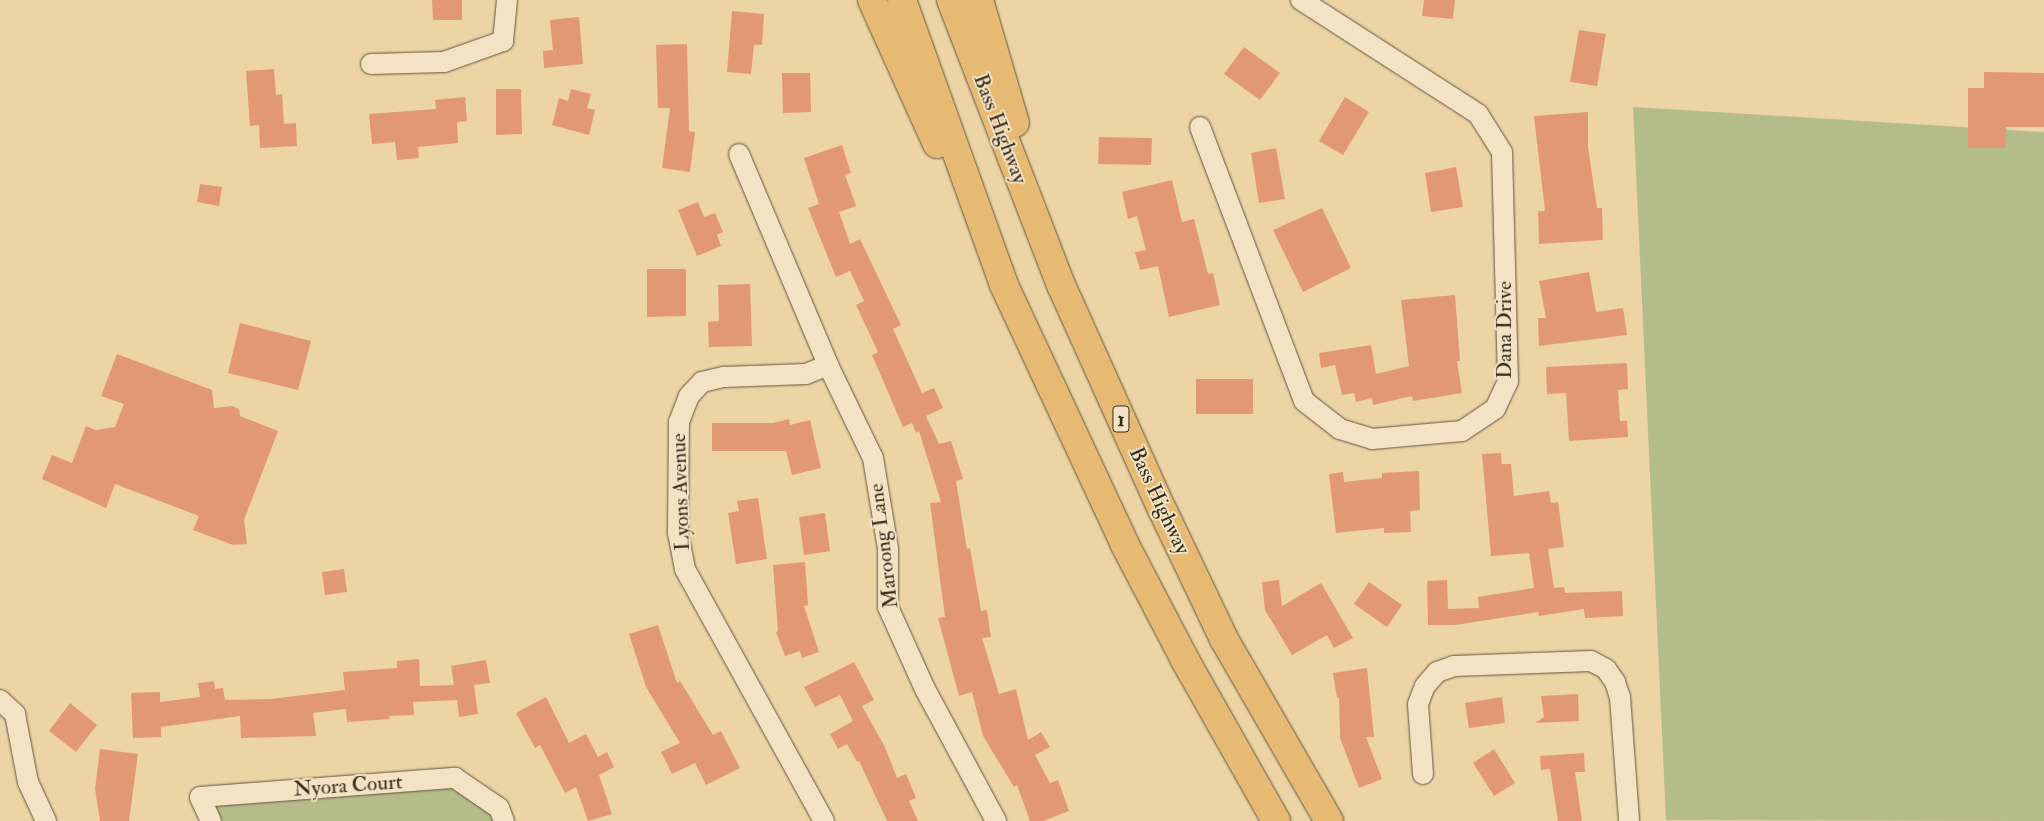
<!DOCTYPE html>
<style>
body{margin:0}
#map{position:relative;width:2044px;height:821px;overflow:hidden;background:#ecd4a5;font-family:"IM FELL Double Pica",serif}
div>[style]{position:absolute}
.green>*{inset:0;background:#b4bd89}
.building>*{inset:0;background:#e39875}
.roads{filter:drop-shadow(0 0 1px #64543e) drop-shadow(0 0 1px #64543e)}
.street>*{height:20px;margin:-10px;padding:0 10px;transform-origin:10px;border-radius:10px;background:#f3e3c4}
.highway>*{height:28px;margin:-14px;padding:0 14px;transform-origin:14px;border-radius:14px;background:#e6ba72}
span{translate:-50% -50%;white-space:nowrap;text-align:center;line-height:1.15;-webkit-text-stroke:4px #f3e3c4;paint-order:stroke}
.shield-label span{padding:1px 4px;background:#f3e3c4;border:1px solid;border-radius:4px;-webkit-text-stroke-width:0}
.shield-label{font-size:20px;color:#362a1c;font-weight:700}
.street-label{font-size:21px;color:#362a1c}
</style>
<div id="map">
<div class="green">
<i style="clip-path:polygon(1633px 107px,2044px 132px,2044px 821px,1666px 820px)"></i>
<i style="clip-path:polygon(452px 786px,495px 814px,498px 821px,221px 821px,213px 804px)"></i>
</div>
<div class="building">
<i style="clip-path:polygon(432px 0,462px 0,462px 20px,433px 20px)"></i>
<i style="clip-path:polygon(1424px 0,1455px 0,1453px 19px,1422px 16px)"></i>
<i style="clip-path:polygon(732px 11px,764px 14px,762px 45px,754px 45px,751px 74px,727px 72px)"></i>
<i style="clip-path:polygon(579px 17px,583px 64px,544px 68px,543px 51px,553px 50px,550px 20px)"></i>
<i style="clip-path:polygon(1579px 30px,1606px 34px,1597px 86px,1570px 82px)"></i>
<i style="clip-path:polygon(687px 44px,689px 131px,695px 132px,690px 172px,662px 168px,670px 108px,658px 108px,656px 45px)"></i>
<i style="clip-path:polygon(1244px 47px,1280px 73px,1260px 100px,1224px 74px)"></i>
<i style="clip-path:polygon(274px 69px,276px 95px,282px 94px,284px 124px,296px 123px,297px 146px,260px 148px,259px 125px,250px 126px,246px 71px)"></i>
<i style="clip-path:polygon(1984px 72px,2044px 73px,2044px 127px,2006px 127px,2005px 148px,1968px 148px,1968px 88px,1984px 88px)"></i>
<i style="clip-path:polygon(782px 73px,810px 73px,811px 112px,783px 113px)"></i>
<i style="clip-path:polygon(496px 89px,521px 89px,522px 134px,496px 135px)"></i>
<i style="clip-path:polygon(571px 89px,591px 94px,587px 108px,595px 110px,589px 135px,552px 125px,559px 98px,568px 101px)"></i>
<i style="clip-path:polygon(465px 97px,467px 121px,457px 122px,458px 143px,418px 147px,419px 158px,397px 160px,395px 142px,372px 144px,369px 114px,436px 109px,435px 100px)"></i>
<i style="clip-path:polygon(1345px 97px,1369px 112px,1343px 155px,1319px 141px)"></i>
<i style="clip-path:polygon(1588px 112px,1588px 147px,1597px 208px,1602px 208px,1603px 240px,1539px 244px,1538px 211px,1545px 211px,1534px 116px)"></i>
<i style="clip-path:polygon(1099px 137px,1152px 138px,1151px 165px,1098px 164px)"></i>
<i style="clip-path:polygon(842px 145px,851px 173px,845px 175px,856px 206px,839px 212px,850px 244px,860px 239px,901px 325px,893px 329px,922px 393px,934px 388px,943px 408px,926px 416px,939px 444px,951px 441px,963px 479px,956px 481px,967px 549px,970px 548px,981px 611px,987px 610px,991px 637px,982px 638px,999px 694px,1016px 689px,1028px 740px,1041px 732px,1050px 747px,1035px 755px,1050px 783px,1058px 780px,1069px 811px,1043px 821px,1030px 821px,1017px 785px,1014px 787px,983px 736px,972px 692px,959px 696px,938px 618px,945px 617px,930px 503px,941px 502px,919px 431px,916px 433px,912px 423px,903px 427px,872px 355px,878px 352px,856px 305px,864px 301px,850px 271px,836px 277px,808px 208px,819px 204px,804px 158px)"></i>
<i style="clip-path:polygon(1276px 148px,1285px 199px,1259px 203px,1251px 153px)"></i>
<i style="clip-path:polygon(1456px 167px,1463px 207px,1431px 212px,1425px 173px)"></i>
<i style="clip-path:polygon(1172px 180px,1182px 222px,1194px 219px,1208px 274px,1213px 273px,1220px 305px,1169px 317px,1158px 266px,1140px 270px,1135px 252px,1146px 250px,1137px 216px,1128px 219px,1122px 192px)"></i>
<i style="clip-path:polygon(200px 184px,222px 187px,219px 206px,197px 202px)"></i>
<i style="clip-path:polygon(698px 202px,704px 217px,715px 213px,723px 232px,717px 235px,721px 246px,697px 256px,678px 210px)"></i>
<i style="clip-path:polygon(1322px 208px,1351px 268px,1303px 292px,1273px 230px)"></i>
<i style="clip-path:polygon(647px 269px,686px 269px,686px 316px,647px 317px)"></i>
<i style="clip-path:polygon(1589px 272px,1596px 312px,1623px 308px,1627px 335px,1539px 346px,1538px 318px,1546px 318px,1539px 281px)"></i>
<i style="clip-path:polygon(750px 284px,752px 346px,709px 347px,708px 322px,719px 321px,718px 285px)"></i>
<i style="clip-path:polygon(1455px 295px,1460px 361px,1457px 361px,1462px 393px,1413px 401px,1412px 396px,1373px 405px,1372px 398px,1356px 402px,1354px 393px,1342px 395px,1335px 365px,1321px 368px,1319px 353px,1371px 345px,1376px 374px,1409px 366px,1401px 300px)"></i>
<i style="clip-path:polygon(240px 323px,311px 341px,298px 390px,228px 373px)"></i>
<i style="clip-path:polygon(117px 354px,212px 390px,214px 408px,232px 406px,239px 409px,240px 416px,278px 431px,244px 520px,247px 544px,233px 545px,193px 530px,199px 516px,115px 484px,106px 508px,42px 479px,52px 455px,72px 463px,86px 426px,95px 430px,115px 427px,124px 404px,101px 396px)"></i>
<i style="clip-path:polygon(1627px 363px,1628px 389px,1618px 390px,1620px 421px,1627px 421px,1628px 437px,1569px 441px,1566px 393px,1547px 394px,1546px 367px)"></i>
<i style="clip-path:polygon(1196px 379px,1253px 379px,1253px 414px,1196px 414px)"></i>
<i style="clip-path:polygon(789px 419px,790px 425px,810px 420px,821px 468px,792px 475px,786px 451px,712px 451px,712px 423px,773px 423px)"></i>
<i style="clip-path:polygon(1501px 453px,1502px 464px,1511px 464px,1514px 496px,1549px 491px,1551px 503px,1558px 502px,1564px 547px,1548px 549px,1554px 588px,1564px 587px,1565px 593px,1622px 591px,1623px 616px,1585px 618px,1584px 609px,1539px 616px,1538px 612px,1455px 625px,1428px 625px,1427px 581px,1447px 580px,1448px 609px,1479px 608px,1478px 597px,1534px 588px,1529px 553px,1491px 556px,1482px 454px)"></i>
<i style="clip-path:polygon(1419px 471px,1420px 510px,1410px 511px,1411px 532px,1384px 533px,1384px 528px,1336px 533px,1329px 474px,1343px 472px,1344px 482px,1382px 478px,1382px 473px)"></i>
<i style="clip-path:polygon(758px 498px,767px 559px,736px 564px,728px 513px,739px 511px,737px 501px)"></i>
<i style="clip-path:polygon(825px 513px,830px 551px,804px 555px,799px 517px)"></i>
<i style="clip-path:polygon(805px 562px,808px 605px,804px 606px,819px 652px,802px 658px,800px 651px,785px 656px,776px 632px,778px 631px,773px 565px)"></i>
<i style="clip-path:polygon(344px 569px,347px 592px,325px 595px,322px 572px)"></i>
<i style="clip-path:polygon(1279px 580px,1282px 606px,1321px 583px,1353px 638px,1334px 648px,1327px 635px,1292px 655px,1265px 610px,1262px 582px)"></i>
<i style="clip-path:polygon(1369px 582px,1402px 605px,1387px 627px,1354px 604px)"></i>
<i style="clip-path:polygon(658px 625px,677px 683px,680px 681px,713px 735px,721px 731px,740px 768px,706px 785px,695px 763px,672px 774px,661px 752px,680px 743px,646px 687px,629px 634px)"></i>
<i style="clip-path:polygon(419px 659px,420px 686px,454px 685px,451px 666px,486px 660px,490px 683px,474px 685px,478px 714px,459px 717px,457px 700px,413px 702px,414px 715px,389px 716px,390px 719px,347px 722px,346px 709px,313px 713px,316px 736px,241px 738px,240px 716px,161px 727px,161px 737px,133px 738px,131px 693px,160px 692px,160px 702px,200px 697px,198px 683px,214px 681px,215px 689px,223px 688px,225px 700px,270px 699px,345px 690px,343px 672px,397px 668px,397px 661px)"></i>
<i style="clip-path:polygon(854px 662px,874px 700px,862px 706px,885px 747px,897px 778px,906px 774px,916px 798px,909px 801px,918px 821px,887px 821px,859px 761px,857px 762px,847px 744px,838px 749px,830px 734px,853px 721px,840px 695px,815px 707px,804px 687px)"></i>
<i style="clip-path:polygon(1367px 668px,1374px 737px,1366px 737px,1382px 779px,1359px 788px,1340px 738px,1339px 697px,1337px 698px,1333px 673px)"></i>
<i style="clip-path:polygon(1578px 694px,1579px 721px,1535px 723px,1544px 717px,1541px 696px)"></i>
<i style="clip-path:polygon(546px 697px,569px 743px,586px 734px,598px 757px,607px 752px,614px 767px,599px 775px,612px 814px,588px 821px,576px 787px,565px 793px,540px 745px,535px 748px,516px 713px)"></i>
<i style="clip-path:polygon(1502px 697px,1505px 723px,1469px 728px,1465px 703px)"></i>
<i style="clip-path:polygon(70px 703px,97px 725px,76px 752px,49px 731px)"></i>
<i style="clip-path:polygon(100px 749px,138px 754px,129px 821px,100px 821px,95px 789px)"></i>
<i style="clip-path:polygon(1494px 749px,1515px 783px,1494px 796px,1473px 763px)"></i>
<i style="clip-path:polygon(1584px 753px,1585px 772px,1575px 772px,1582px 821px,1558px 821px,1550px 769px,1541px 770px,1540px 756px)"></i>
</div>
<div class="roads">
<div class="street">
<i style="left:371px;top:64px;width:73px;rotate:-1.6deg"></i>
<i style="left:444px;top:62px;width:63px;rotate:-19.6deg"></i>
<i style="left:503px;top:41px;width:41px;rotate:-84.4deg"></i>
<i style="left:1200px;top:127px;width:293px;rotate:69.2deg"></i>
<i style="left:1304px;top:401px;width:46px;rotate:37.9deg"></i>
<i style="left:1340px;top:429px;width:34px;rotate:17deg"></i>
<i style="left:1372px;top:439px;width:90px;rotate:-5.1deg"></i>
<i style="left:1462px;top:431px;width:40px;rotate:-34deg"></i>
<i style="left:1495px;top:409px;width:31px;rotate:-65deg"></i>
<i style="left:1508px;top:381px;width:229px;rotate:-91.5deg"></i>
<i style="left:1502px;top:152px;width:45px;rotate:-122.3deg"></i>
<i style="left:1478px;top:114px;width:211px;rotate:-147.2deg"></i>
<i style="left:739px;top:154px;width:229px;rotate:67.1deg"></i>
<i style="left:828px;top:365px;width:103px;rotate:64.2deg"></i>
<i style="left:873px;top:458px;width:92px;rotate:80.6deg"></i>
<i style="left:888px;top:549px;width:58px;rotate:90deg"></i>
<i style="left:888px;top:607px;width:90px;rotate:65.7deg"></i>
<i style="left:925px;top:689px;width:150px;rotate:61.7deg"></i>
<i style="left:0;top:700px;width:21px;rotate:43deg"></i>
<i style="left:15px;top:714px;width:69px;rotate:79.2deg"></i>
<i style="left:28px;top:782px;width:43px;rotate:65.2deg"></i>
<i style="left:1423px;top:774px;width:70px;rotate:-94.1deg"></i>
<i style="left:1418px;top:704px;width:19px;rotate:-69deg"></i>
<i style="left:1425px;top:686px;width:18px;rotate:-49deg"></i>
<i style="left:1437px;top:672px;width:18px;rotate:-19deg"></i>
<i style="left:1454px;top:666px;width:137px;rotate:-2.1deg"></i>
<i style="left:1591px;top:661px;width:17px;rotate:28deg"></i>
<i style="left:1606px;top:669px;width:16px;rotate:55deg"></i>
<i style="left:1615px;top:682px;width:16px;rotate:72deg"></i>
<i style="left:1620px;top:697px;width:124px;rotate:85.8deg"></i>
<i style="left:211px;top:821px;width:26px;rotate:-115deg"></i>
<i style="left:200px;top:797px;width:256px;rotate:-4.3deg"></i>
<i style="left:455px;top:778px;width:53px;rotate:34.3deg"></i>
<i style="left:499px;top:808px;width:14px;rotate:69deg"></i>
<i style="left:824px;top:821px;width:288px;rotate:-118.9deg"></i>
<i style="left:685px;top:569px;width:38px;rotate:-101deg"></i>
<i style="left:678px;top:532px;width:110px;rotate:-89.5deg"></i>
<i style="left:679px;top:422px;width:28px;rotate:-69deg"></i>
<i style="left:689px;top:396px;width:19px;rotate:-47deg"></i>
<i style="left:702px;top:382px;width:23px;rotate:-13deg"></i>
<i style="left:724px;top:377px;width:82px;rotate:-2.1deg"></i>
<i style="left:806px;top:374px;width:24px;rotate:-22deg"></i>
</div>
<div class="highway">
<i style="left:872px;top:0;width:158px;rotate:65.7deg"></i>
<i style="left:902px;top:0;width:303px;rotate:70.3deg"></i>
<i style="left:1004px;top:285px;width:287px;rotate:65deg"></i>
<i style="left:1125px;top:545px;width:130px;rotate:62.4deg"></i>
<i style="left:1185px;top:660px;width:185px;rotate:60.5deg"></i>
<i style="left:951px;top:0;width:308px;rotate:68.9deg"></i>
<i style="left:1062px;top:287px;width:243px;rotate:65.8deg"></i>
<i style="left:1162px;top:509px;width:144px;rotate:64.5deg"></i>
<i style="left:1224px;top:639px;width:210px;rotate:60deg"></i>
<i style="left:979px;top:0;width:128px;rotate:73.7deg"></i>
</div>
</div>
<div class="shield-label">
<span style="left:1121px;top:419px">1</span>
</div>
<div class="street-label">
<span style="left:1000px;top:129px;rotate:69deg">Bass Highway</span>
<span style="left:1505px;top:330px;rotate:-90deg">Dana Drive</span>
<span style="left:681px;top:492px;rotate:-92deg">Lyons Avenue</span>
<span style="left:1159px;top:501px;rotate:65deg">Bass Highway</span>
<span style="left:884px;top:546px;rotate:-97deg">Maroong Lane</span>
<span style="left:348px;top:786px;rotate:-4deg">Nyora Court</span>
</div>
</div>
